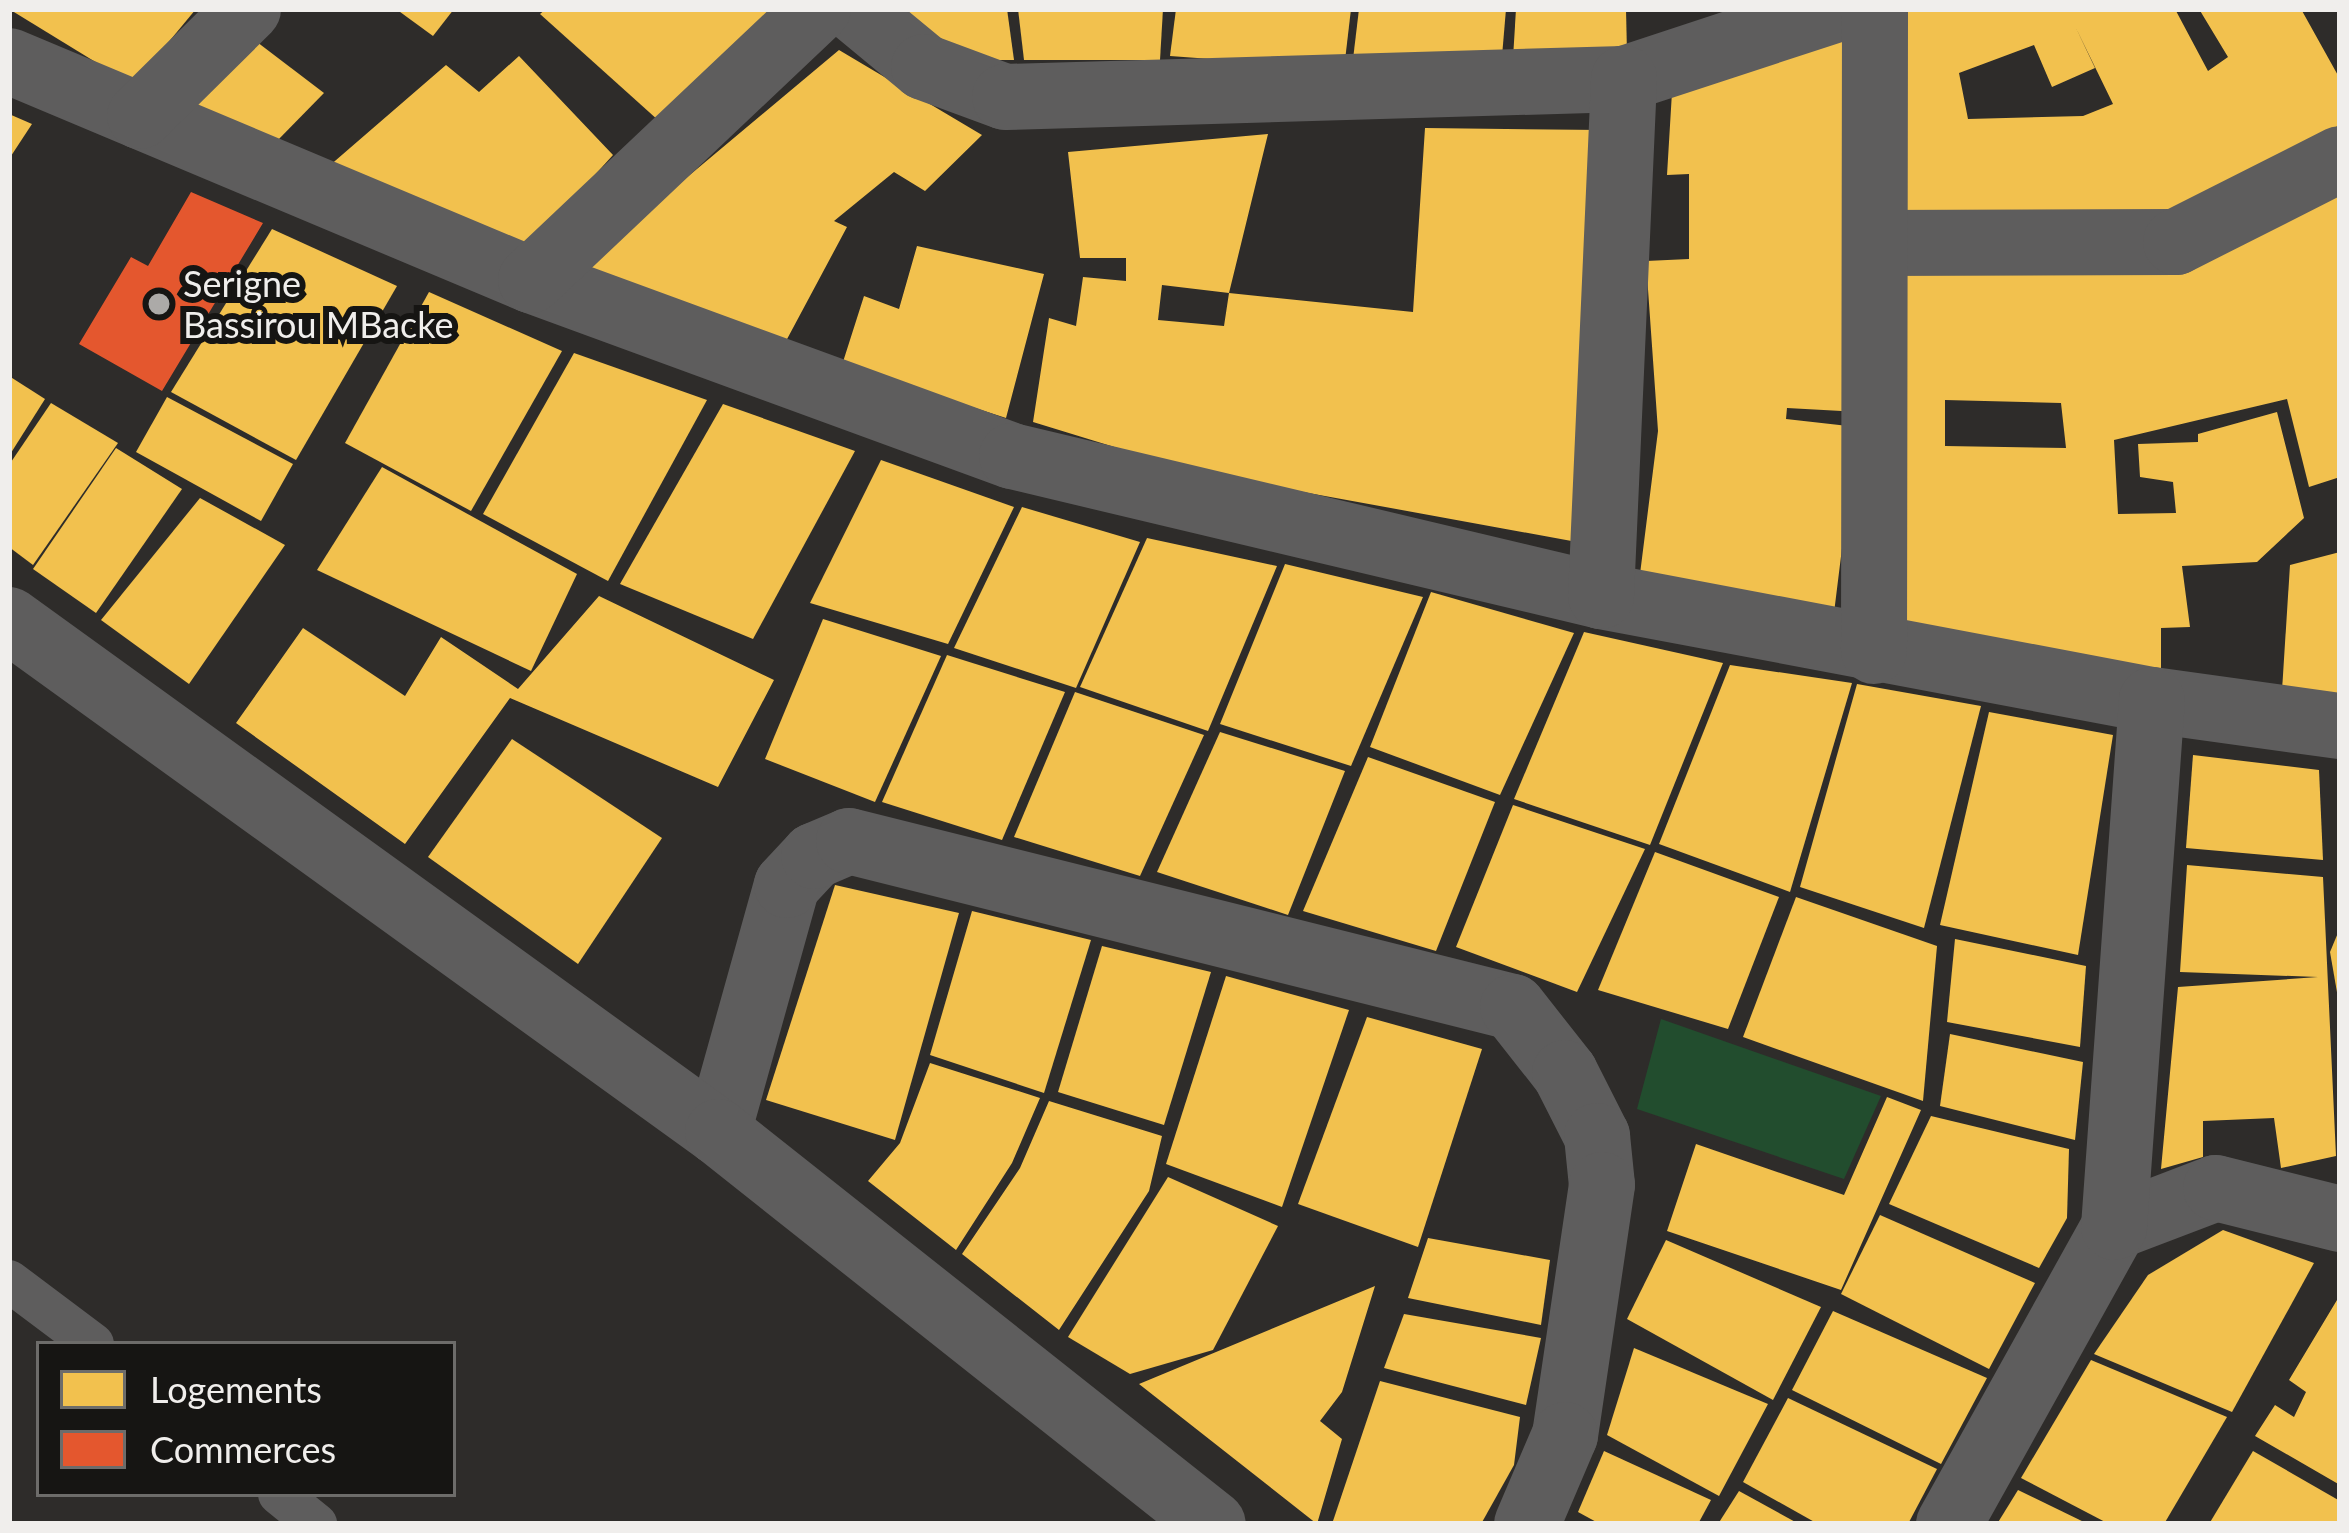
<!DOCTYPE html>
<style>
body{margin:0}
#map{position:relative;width:2349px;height:1533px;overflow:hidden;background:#2e2c2a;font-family:Lato,sans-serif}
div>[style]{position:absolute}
.green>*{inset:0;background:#224d2e}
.homes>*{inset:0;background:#f2c14e}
.shops>*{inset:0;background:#e4572e}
.service>*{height:42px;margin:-21px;padding:0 21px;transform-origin:21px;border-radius:21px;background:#5e5d5d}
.minor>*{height:66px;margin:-33px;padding:0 33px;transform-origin:33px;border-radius:33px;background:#5e5d5d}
.tertiary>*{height:66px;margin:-33px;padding:0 33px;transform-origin:33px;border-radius:33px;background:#5e5d5d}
.dots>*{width:33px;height:33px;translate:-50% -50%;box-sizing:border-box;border:6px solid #161513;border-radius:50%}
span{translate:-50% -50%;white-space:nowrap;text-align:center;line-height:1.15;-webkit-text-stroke:12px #161513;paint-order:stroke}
.poi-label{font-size:36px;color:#f0eeec}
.left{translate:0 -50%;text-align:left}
.frame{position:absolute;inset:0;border:12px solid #f0eeec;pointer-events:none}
.legend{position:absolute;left:36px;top:1341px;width:420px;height:156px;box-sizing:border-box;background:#161513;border:3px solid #6d6c6a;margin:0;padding:15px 21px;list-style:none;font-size:36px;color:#f0eeec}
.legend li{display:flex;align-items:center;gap:24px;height:60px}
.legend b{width:60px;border:3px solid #6d6c6a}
</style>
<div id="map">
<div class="green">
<i style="clip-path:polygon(1661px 1019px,1881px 1096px,1844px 1179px,1637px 1109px)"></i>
</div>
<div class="homes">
<i style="clip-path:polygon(9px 9px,196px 9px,133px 85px)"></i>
<i style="clip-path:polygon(396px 9px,454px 9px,433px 36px)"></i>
<i style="clip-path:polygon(546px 9px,772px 9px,659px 121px,540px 14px)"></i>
<i style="clip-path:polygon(901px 9px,1007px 9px,1014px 60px,954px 60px)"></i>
<i style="clip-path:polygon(1018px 9px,1163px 9px,1160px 60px,1024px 60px)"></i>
<i style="clip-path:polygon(1176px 9px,1351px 9px,1344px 69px,1170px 56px)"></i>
<i style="clip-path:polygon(1359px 9px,1506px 9px,1501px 68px,1351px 76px)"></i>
<i style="clip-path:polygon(1516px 9px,1626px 9px,1627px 54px,1512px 75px)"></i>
<i style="clip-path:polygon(evenodd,1908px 9px,2175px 9px,2208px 71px,2228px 57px,2199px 9px,2301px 9px,2340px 79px,2340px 125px,2164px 214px,1889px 214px,1908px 9px,2075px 26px,2113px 104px,2083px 116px,1968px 119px,1959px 73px,2034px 45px,2052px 87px,2095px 68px,2075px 26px)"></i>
<i style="clip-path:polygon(1848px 29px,1860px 412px,1787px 408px,1786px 419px,1857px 427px,1834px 613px,1640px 574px,1658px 431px,1646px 261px,1689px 259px,1689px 174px,1667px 175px,1672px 92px)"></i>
<i style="clip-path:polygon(257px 42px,324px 93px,276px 142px,195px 105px)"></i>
<i style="clip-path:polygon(839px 50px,982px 135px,925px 191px,894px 172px,834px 221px,847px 227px,778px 356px,574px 272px)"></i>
<i style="clip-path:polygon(519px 56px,613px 155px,529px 247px,328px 167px,446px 65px,479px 92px)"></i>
<i style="clip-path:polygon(9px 114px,32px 124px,9px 159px)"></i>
<i style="clip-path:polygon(1425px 128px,1601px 130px,1577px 542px,1199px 473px,1033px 422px,1049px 318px,1076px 326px,1083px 277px,1126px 281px,1126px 258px,1080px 258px,1068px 152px,1268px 134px,1229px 293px,1162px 285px,1158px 320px,1224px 326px,1229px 293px,1413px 312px)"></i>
<i style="clip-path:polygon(evenodd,2340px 188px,2340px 477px,2309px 487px,2287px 399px,2114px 440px,2118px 514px,2176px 513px,2173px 482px,2140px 477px,2138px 444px,2198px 442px,2198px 434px,2277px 412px,2304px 518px,2257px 562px,2182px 566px,2190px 627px,2161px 628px,2161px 679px,1893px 629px,1886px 265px,2340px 188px,1945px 400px,2061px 403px,2066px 448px,1945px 446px,1945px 400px)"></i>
<i style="clip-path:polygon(272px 229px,397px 286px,296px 460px,171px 392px)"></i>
<i style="clip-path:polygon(917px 246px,1044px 274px,1006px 418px,842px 365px,864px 296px,899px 309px)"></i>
<i style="clip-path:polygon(429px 292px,562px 351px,471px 511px,345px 443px)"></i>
<i style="clip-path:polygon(574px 353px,707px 400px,608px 581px,483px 514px)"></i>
<i style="clip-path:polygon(9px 376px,45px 399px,9px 456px)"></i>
<i style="clip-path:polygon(167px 397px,293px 464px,261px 521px,136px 452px)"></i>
<i style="clip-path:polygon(51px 403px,118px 443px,33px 565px,9px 547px,9px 465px)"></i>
<i style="clip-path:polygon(723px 404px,855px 451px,753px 639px,620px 584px)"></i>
<i style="clip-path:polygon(116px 448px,182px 489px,96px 613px,33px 569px)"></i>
<i style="clip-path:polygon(881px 460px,1014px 507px,948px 644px,810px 603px)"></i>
<i style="clip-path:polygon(382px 467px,577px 574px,531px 671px,317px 570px)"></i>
<i style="clip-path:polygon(200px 498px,285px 545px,189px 684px,101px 620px)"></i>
<i style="clip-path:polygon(1022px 507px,1140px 542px,1076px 688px,954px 648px)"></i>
<i style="clip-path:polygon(1147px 538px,1277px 566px,1208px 731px,1080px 687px)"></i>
<i style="clip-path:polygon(2340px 552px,2340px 713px,2281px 706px,2290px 565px)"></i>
<i style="clip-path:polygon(1285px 564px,1423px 597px,1351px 766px,1220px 724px)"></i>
<i style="clip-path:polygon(1431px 592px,1574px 633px,1500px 795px,1370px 747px)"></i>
<i style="clip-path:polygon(599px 596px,774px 680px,718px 787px,510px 698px,405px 844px,236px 723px,303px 628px,405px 696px,441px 637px,518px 689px)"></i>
<i style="clip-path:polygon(823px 619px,941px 656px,875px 802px,765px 759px)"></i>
<i style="clip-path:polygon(1584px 632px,1723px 663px,1650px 845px,1514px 799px)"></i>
<i style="clip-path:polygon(947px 655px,1065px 692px,1002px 840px,882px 802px)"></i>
<i style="clip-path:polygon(1730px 665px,1852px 683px,1790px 892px,1659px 844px)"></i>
<i style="clip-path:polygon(1857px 684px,1981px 706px,1924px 928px,1800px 887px)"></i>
<i style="clip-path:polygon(1075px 692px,1204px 735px,1140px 876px,1014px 837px)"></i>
<i style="clip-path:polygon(1989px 712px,2113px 735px,2078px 955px,1940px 925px)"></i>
<i style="clip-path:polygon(1220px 732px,1345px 771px,1288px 915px,1157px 872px)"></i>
<i style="clip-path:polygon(512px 739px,662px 838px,578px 964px,428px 857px)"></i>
<i style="clip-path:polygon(2193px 755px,2319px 770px,2323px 860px,2186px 848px)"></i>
<i style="clip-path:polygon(1368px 757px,1495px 802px,1436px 951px,1303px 911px)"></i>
<i style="clip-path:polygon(1513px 805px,1645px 849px,1577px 992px,1456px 947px)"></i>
<i style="clip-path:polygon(1655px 852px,1779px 897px,1728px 1029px,1598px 990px)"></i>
<i style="clip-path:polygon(2187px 865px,2323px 877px,2336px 1156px,2281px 1168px,2274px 1118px,2203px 1121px,2203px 1157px,2161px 1169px,2178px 987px,2318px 977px,2180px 972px)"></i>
<i style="clip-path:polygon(835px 885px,959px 913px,895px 1140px,766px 1100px)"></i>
<i style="clip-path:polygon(1796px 897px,1937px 946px,1923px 1101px,1743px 1037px)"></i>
<i style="clip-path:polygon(972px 911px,1091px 940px,1044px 1093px,930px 1055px)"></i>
<i style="clip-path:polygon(2340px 928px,2340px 997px,2338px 998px,2330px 952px)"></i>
<i style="clip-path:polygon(1955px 939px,2086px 966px,2080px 1047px,1947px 1022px)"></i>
<i style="clip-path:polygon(1102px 946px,1211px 972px,1164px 1125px,1058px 1092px)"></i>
<i style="clip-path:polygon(1226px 976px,1349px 1010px,1282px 1207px,1166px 1164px)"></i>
<i style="clip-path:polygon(1367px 1017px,1482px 1049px,1418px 1247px,1298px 1204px)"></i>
<i style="clip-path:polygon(1950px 1034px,2083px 1062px,2075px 1140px,1940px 1106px)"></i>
<i style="clip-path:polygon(930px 1063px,1040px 1098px,1012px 1163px,956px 1250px,868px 1181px,900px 1143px)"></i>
<i style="clip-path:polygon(1887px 1097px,1921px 1110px,1841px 1290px,1667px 1231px,1696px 1144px,1844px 1195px)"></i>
<i style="clip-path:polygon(1049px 1101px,1162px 1136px,1149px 1191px,1059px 1330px,962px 1254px,1020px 1168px)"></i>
<i style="clip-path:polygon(1931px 1116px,2069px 1149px,2067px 1218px,2039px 1268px,1889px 1204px)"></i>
<i style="clip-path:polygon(1168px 1177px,1278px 1226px,1213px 1350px,1130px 1374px,1068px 1337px)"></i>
<i style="clip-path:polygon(1880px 1215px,2035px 1283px,1989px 1369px,1841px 1294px)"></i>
<i style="clip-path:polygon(2223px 1230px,2314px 1263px,2232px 1412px,2094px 1354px,2148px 1275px)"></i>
<i style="clip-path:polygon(1428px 1238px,1550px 1260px,1541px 1325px,1408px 1298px)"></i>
<i style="clip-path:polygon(1666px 1240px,1821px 1307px,1773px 1400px,1627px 1319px)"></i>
<i style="clip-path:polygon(1375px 1286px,1342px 1392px,1320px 1421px,1342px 1439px,1317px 1524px,1139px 1384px)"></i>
<i style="clip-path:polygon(2340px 1295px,2340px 1485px,2255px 1436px,2275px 1405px,2294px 1417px,2306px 1392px,2289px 1380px)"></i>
<i style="clip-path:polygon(1833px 1311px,1987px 1378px,1941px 1464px,1792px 1390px)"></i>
<i style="clip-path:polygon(1404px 1314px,1541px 1338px,1526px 1405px,1384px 1368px)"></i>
<i style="clip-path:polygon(1634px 1348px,1768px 1404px,1719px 1496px,1607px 1435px)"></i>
<i style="clip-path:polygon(2091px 1360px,2227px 1417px,2164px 1524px,2109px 1524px,2021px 1478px)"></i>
<i style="clip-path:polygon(1380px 1381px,1520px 1417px,1514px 1465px,1481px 1524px,1332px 1524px)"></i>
<i style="clip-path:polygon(1788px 1398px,1937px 1469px,1908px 1524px,1818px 1524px,1743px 1482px)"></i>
<i style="clip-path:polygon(1604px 1451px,1711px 1500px,1698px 1524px,1600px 1524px,1578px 1512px)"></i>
<i style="clip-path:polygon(2253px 1451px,2340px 1501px,2340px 1524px,2209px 1524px)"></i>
<i style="clip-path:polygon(2018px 1490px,2088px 1524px,1997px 1524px)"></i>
<i style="clip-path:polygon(1739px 1491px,1799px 1524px,1718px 1524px)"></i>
</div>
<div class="shops">
<i style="clip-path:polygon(191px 192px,263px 223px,162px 391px,79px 344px,131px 257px,148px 266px)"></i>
</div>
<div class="service">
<i style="left:9px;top:1281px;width:105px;rotate:36.9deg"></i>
<i style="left:279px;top:1494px;width:48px;rotate:39deg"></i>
</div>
<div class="minor">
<i style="left:854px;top:9px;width:91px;rotate:39.6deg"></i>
<i style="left:924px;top:67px;width:86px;rotate:20.3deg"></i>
<i style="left:1005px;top:97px;width:619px;rotate:-1.67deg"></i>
<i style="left:1624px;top:79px;width:224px;rotate:-18.2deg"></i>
<i style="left:9px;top:61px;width:566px;rotate:22.76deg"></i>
<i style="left:531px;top:280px;width:512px;rotate:20.1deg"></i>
<i style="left:1012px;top:456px;width:605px;rotate:13.37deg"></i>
<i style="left:1601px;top:596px;width:561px;rotate:10.69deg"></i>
<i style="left:2152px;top:700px;width:190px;rotate:7.9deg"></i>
<i style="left:140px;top:116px;width:152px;rotate:-44.7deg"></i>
<i style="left:1878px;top:243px;width:298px;rotate:-0.2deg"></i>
<i style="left:2176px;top:242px;width:184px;rotate:-26.8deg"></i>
<i style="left:531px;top:280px;width:395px;rotate:-43.4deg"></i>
<i style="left:1601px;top:596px;width:518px;rotate:-87.45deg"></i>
<i style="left:1874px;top:651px;width:642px;rotate:-89.91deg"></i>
<i style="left:718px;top:1132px;width:256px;rotate:-74.4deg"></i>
<i style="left:787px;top:885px;width:40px;rotate:-47deg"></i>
<i style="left:814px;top:856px;width:38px;rotate:-23deg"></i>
<i style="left:849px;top:841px;width:684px;rotate:14.04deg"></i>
<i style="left:1513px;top:1007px;width:84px;rotate:51.8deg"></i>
<i style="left:1565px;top:1073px;width:71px;rotate:63.1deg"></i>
<i style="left:1597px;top:1136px;width:49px;rotate:84.2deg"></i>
<i style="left:1602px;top:1185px;width:253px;rotate:98.4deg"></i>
<i style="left:1565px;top:1435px;width:97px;rotate:113.1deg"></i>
<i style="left:2114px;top:1227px;width:109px;rotate:-20.9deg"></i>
<i style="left:2216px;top:1188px;width:128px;rotate:14deg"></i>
<i style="left:1949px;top:1524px;width:340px;rotate:-60.9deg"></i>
<i style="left:2114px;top:1227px;width:528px;rotate:-85.88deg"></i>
</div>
<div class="tertiary">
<i style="left:9px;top:620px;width:875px;rotate:35.83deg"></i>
<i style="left:718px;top:1132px;width:631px;rotate:38.38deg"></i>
</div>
<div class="dots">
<i style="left:159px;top:304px;background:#acaaa8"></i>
</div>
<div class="poi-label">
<span class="left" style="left:183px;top:304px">Serigne<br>Bassirou MBacke</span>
</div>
<div class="frame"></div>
<ul class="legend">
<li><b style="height:33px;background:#f2c14e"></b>Logements</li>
<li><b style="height:33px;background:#e4572e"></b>Commerces</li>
</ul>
</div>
